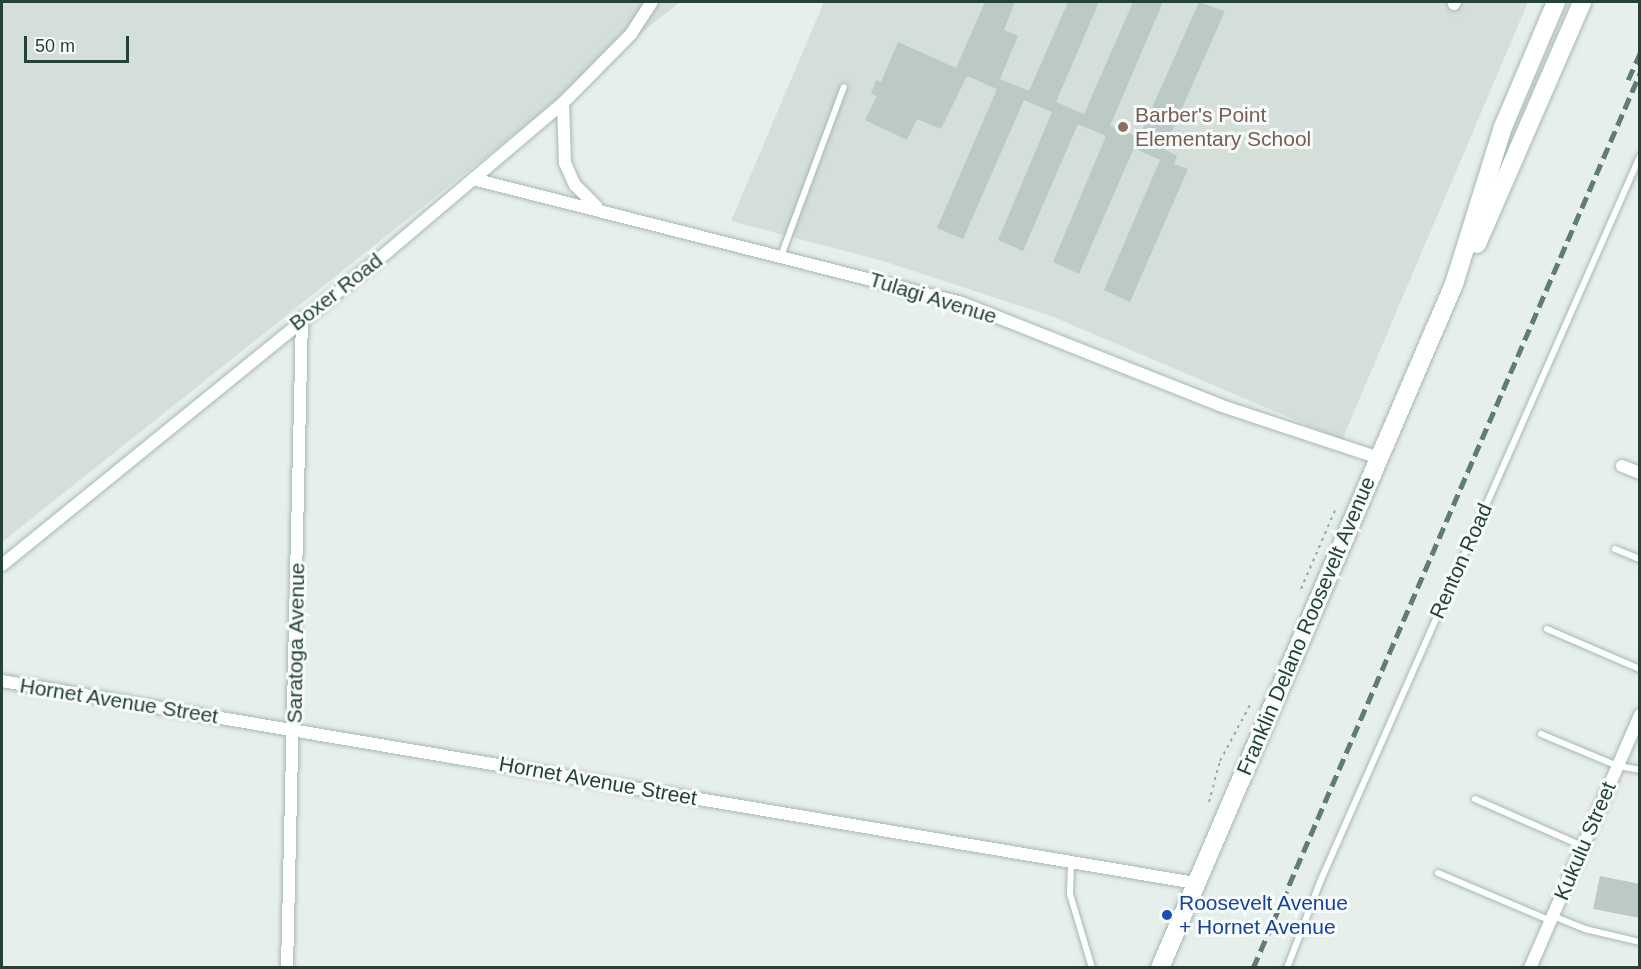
<!DOCTYPE html>
<style>
body{margin:0}
#map{position:relative;width:1641px;height:969px;overflow:hidden;background:#e6efeb;font-family:Arial,sans-serif}
div>[style]{position:absolute}
.built>*{inset:0;background:#d4dfda}
.building>*{inset:0;background:#bbcac4}
.path>*{height:2px;margin-top:-1px;transform-origin:0;background:repeating-linear-gradient(90deg,#86b3a5 0 3px,transparent 0 7.5px)}
.roads{filter:drop-shadow(0 0 2px #a8b8b2) drop-shadow(0 0 2px #a8b8b2)}
.service>*{height:6px;margin:-3px;padding:0 3px;transform-origin:3px;border-radius:3px;background:#fff}
.minor>*{height:12px;margin:-6px;padding:0 6px;transform-origin:6px;border-radius:6px;background:#fff}
.secondary>*{height:18px;margin:-9px;padding:0 9px;transform-origin:9px;border-radius:9px;background:#fff}
.rail>*{height:4.5px;margin-top:-2.25px;transform-origin:0;background:repeating-linear-gradient(90deg,#5f7d75 0 12px,transparent 0 18px)}
.dots>*{width:16px;height:16px;translate:-50% -50%;box-sizing:border-box;border:3px solid #f7fbf9;border-radius:50%}
span{translate:-50% -50%;white-space:nowrap;text-align:center;line-height:1.15;-webkit-text-stroke:6px #f7fbf9;paint-order:stroke}
.education-label{font-size:21px;color:#785e54}
.left{translate:0 -50%;text-align:left}
.street-label{font-size:21px;color:#24423a}
.transit-label{font-size:21px;color:#164399}
.frame{position:absolute;inset:0;border:3px solid #24423a;pointer-events:none}
.scale{position:absolute;left:24px;top:36px;width:105px;height:27px;box-sizing:border-box;border:3px solid #24423a;border-top:0;padding-left:8px;font-size:18px;line-height:21px;white-space:nowrap;color:#24423a;-webkit-text-stroke:4px #f7fbf9;paint-order:stroke}
</style>
<div id="map">
<div class="built">
<i style="clip-path:polygon(2px 2px,680px 2px,2px 542px)"></i>
<i style="clip-path:polygon(824px 2px,1528px 2px,1342px 440px,1051px 316px,883px 261px,731px 221px)"></i>
</div>
<div class="building">
<i style="clip-path:polygon(985px 2px,1015px 2px,1004px 30px,1018px 36px,1000px 79px,1029px 91px,1068px 2px,1099px 2px,1056px 102px,1084px 114px,1133px 2px,1163px 2px,1110px 126px,1139px 137px,1199px 2px,1225px 11px,1164px 149px,1177px 156px,1174px 164px,1188px 169px,1130px 302px,1104px 290px,1160px 160px,1134px 148px,1079px 274px,1053px 262px,1106px 136px,1078px 124px,1023px 251px,998px 240px,1052px 112px,1024px 100px,963px 239px,937px 228px,997px 89px,967px 76px,941px 129px,917px 119px,907px 140px,865px 120px,877px 96px,871px 94px,876px 80px,881px 82px,898px 42px,956px 68px)"></i>
<i style="clip-path:polygon(1600px 876px,1640px 884px,1640px 918px,1593px 909px)"></i>
</div>
<div class="path">
<i style="left:1301px;top:589px;width:90px;rotate:-66.6deg"></i>
<i style="left:1209px;top:802px;width:42px;rotate:-75deg"></i>
<i style="left:1220px;top:761px;width:64px;rotate:-61.8deg"></i>
</div>
<div class="roads">
<div class="service">
<i style="left:781px;top:256px;width:180px;rotate:-69.6deg"></i>
<i style="left:1615px;top:549px;width:27px;rotate:22deg"></i>
<i style="left:1547px;top:629px;width:101px;rotate:23.3deg"></i>
<i style="left:1541px;top:734px;width:83px;rotate:22.6deg"></i>
<i style="left:1618px;top:766px;width:22px;rotate:10deg"></i>
<i style="left:1475px;top:799px;width:117px;rotate:23.7deg"></i>
<i style="left:1071px;top:864px;width:30px;rotate:92deg"></i>
<i style="left:1070px;top:894px;width:77px;rotate:73.4deg"></i>
<i style="left:1438px;top:873px;width:123px;rotate:23deg"></i>
<i style="left:1553px;top:916px;width:35px;rotate:22deg"></i>
<i style="left:1585px;top:929px;width:57px;rotate:13.3deg"></i>
<i style="left:1287px;top:968px;width:92px;rotate:-69deg"></i>
<i style="left:1320px;top:882px;width:793px;rotate:-66.21deg"></i>
</div>
<div class="minor">
<i style="left:1454px;top:4px;width:2px;rotate:-63deg"></i>
<i style="left:563px;top:103px;width:60px;rotate:88.1deg"></i>
<i style="left:565px;top:163px;width:24px;rotate:66deg"></i>
<i style="left:575px;top:185px;width:31px;rotate:45deg"></i>
<i style="left:473px;top:179px;width:504px;rotate:14.23deg"></i>
<i style="left:962px;top:303px;width:277px;rotate:21.6deg"></i>
<i style="left:1219px;top:405px;width:169px;rotate:18.3deg"></i>
<i style="left:1622px;top:466px;width:19px;rotate:21deg"></i>
<i style="left:2px;top:565px;width:495px;rotate:-39.1deg"></i>
<i style="left:386px;top:253px;width:232px;rotate:-40.3deg"></i>
<i style="left:563px;top:103px;width:97px;rotate:-45.4deg"></i>
<i style="left:631px;top:34px;width:38px;rotate:-57deg"></i>
<i style="left:2px;top:681px;width:1210px;rotate:9.61deg"></i>
<i style="left:287px;top:968px;width:650px;rotate:-88.68deg"></i>
<i style="left:1530px;top:968px;width:276px;rotate:-66.5deg"></i>
</div>
<div class="secondary">
<i style="left:1477px;top:244px;width:264px;rotate:-66.5deg"></i>
<i style="left:1160px;top:968px;width:745px;rotate:-66.74deg"></i>
<i style="left:1454px;top:284px;width:164px;rotate:-72.7deg"></i>
<i style="left:1503px;top:127px;width:136px;rotate:-67deg"></i>
</div>
</div>
<div class="rail">
<i style="left:1628px;top:80px;width:30px;rotate:-66deg"></i>
<i style="left:1253px;top:968px;width:975px;rotate:-66.62deg"></i>
</div>
<div class="dots">
<i style="left:1123px;top:127px;background:#8d6e63"></i>
<i style="left:1167px;top:915px;background:#1a4fb4"></i>
</div>
<div class="education-label">
<span class="left" style="left:1135px;top:127px">Barber's Point<br>Elementary School</span>
</div>
<div class="street-label">
<span style="left:336px;top:292px;rotate:-38deg">Boxer Road</span>
<span style="left:933px;top:298px;rotate:17deg">Tulagi Avenue</span>
<span style="left:1461px;top:561px;rotate:-66deg">Renton Road</span>
<span style="left:1306px;top:626px;rotate:-67deg">Franklin Delano Roosevelt Avenue</span>
<span style="left:296px;top:643px;rotate:-89deg">Saratoga Avenue</span>
<span style="left:119px;top:701px;rotate:9deg">Hornet Avenue Street</span>
<span style="left:598px;top:781px;rotate:10deg">Hornet Avenue Street</span>
<span style="left:1585px;top:841px;rotate:-67deg">Kukulu Street</span>
</div>
<div class="transit-label">
<span class="left" style="left:1179px;top:915px">Roosevelt Avenue<br>+ Hornet Avenue</span>
</div>
<div class="frame"></div>
<div class="scale">50 m</div>
</div>
